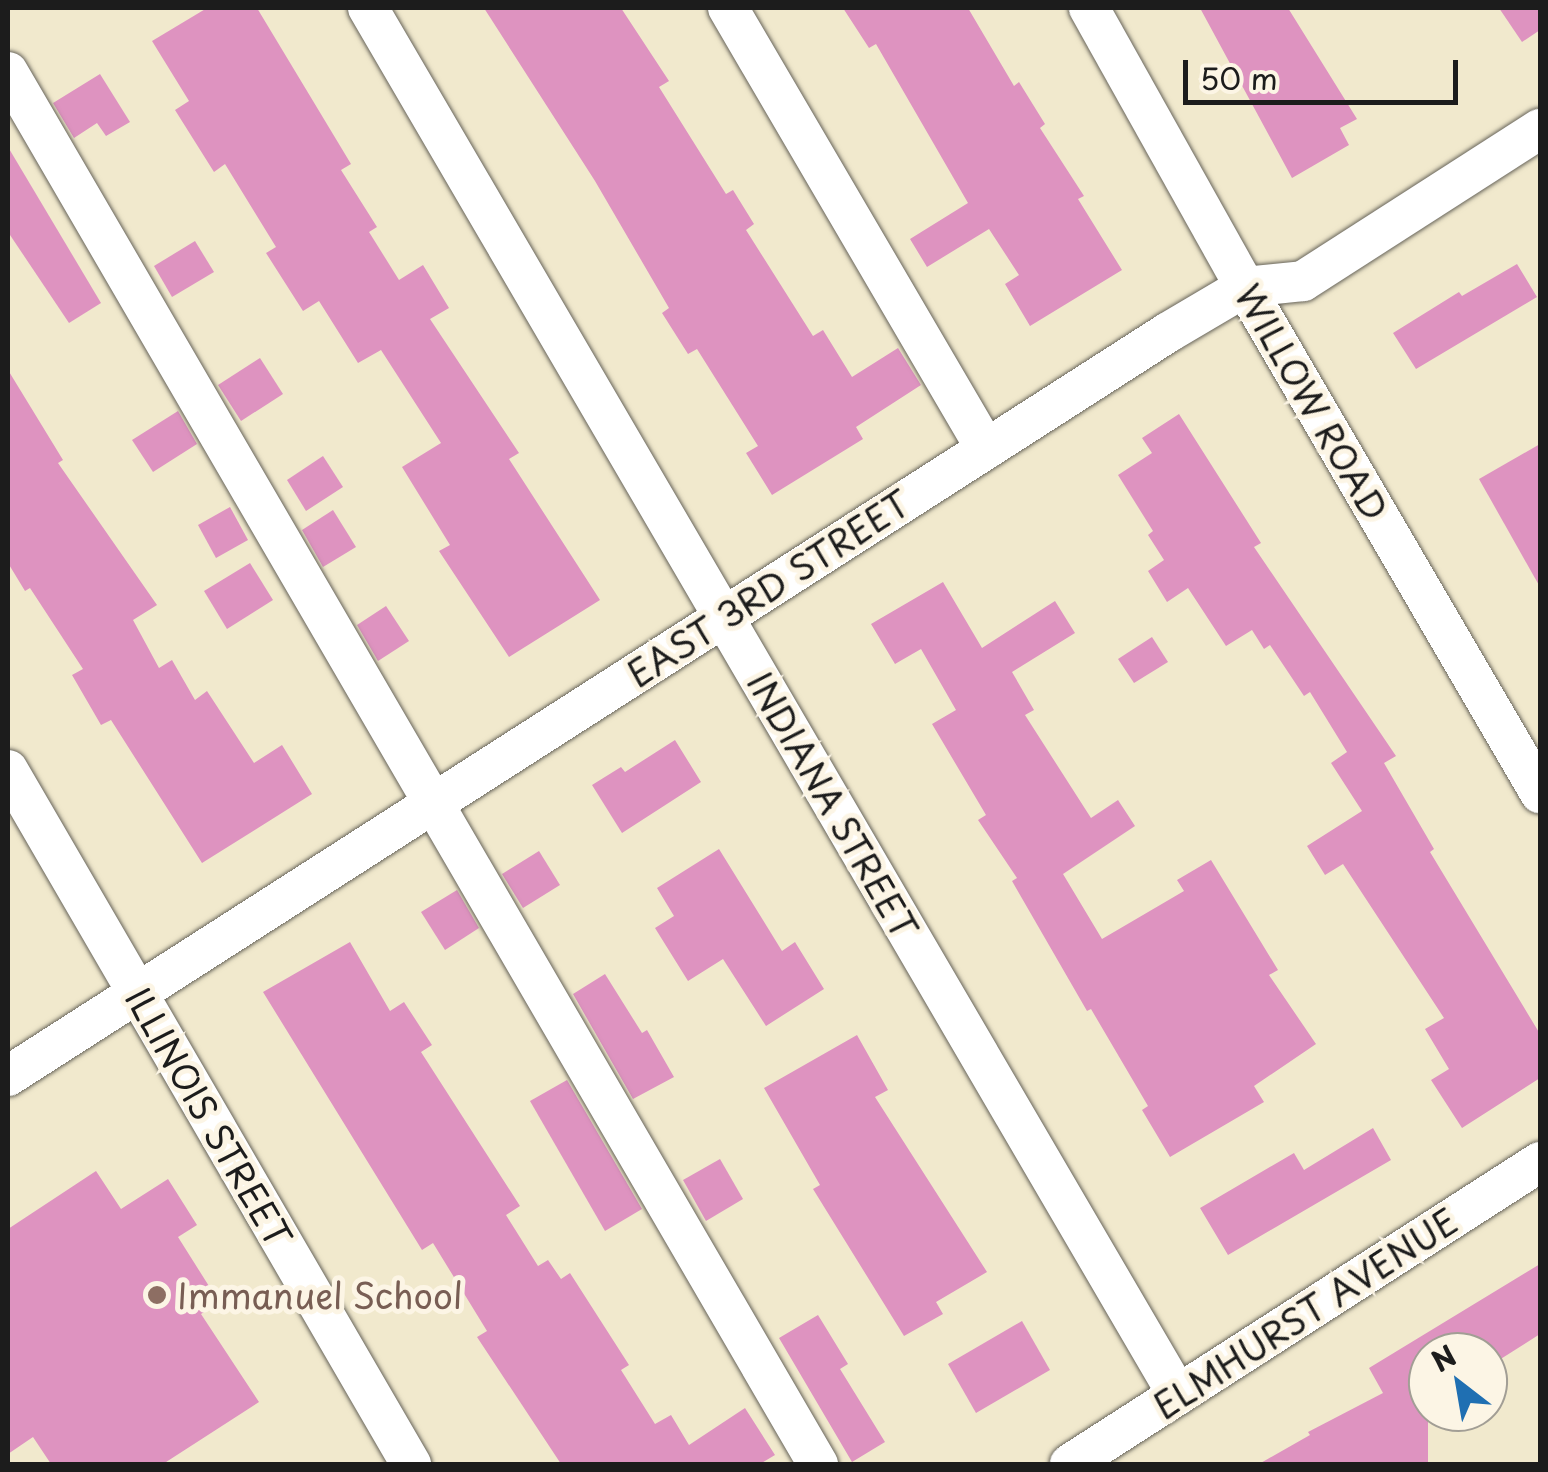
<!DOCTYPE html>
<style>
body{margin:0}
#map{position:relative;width:1548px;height:1472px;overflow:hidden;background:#f1e9cd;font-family:"Playpen Sans",sans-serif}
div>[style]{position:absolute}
.building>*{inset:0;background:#de93c0}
.roads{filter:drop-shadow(0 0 2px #67645a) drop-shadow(0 0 2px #67645a)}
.minor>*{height:40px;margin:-20px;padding:0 20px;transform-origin:20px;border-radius:20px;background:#fff}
.dots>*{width:28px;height:28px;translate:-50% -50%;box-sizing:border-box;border:5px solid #fcf5e5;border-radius:50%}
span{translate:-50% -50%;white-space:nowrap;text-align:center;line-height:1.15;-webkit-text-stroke:10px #fcf5e5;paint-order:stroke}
.street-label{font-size:35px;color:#1c1c1c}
.education-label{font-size:35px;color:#785e54}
.left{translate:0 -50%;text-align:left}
.frame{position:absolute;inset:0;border:10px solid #1c1c1c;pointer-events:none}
.north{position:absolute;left:1408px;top:1332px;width:100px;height:100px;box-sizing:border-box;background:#fcf5e5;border:2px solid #a29e95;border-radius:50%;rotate:329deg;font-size:28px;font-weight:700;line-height:40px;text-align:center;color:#1c1c1c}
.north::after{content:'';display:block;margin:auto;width:35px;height:45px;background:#1f6fb2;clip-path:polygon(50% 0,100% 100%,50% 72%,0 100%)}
.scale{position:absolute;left:1183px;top:60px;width:275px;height:45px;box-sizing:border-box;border:5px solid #1c1c1c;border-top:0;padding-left:12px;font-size:30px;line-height:35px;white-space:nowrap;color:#1c1c1c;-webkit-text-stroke:8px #fcf5e5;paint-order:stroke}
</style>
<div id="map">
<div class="building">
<i style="clip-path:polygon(207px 8px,257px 8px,351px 164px,341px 170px,377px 227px,369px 232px,399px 280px,423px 265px,449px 308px,430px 319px,519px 453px,509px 459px,600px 600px,509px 657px,439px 551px,450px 545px,402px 467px,441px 443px,381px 350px,358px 363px,319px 301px,303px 311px,266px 253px,276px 247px,225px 164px,214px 172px,175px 110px,189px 101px,152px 41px)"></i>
<i style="clip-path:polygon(484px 8px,621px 8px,669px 81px,659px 87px,726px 194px,733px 190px,754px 224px,746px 230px,813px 336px,823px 330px,852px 377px,898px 348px,921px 385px,856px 427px,863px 439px,772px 495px,746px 453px,758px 446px,697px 349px,688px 354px,662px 313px,669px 308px,595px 181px)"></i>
<i style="clip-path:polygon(843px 8px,968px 8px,1014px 86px,1019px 82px,1045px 124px,1040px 128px,1084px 196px,1078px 199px,1122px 270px,1030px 326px,1005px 284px,1019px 275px,989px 229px,927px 267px,910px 239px,968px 203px,876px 44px,869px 48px)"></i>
<i style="clip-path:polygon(1200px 8px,1288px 8px,1357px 119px,1340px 128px,1349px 145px,1292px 178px)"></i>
<i style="clip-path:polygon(1499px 8px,1540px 8px,1540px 30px,1522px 42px)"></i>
<i style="clip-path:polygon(100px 74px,130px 122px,106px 136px,97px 123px,74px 138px,53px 103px)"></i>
<i style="clip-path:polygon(8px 147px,101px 303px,69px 323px,8px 232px)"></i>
<i style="clip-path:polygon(195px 241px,214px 272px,172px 297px,154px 266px)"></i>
<i style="clip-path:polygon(1517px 264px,1537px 297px,1416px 369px,1393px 333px,1459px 292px,1462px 296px)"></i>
<i style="clip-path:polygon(260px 358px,283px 394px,241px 421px,218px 385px)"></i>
<i style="clip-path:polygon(8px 370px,63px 460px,58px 463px,157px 605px,133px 620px,159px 668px,172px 660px,195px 700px,207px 691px,254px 763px,282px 745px,312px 794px,202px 863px,111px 720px,101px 725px,72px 675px,83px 669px,30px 588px,25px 591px,8px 563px)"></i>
<i style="clip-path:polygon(178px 411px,197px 444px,153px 472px,132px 440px)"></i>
<i style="clip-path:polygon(1179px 414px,1261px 543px,1254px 547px,1396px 756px,1384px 763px,1434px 849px,1430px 852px,1540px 1034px,1540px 1078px,1462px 1128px,1431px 1080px,1449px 1069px,1425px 1029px,1444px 1018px,1343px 864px,1325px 875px,1307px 846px,1362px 811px,1331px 763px,1347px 752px,1310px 692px,1304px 696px,1270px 645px,1264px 649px,1252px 630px,1226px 646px,1188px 588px,1167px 602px,1148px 571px,1164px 560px,1148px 535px,1153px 531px,1118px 475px,1152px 453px,1142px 438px)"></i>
<i style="clip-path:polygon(1540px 444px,1540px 587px,1479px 479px)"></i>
<i style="clip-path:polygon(323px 456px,343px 487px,306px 511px,287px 480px)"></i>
<i style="clip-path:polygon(230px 507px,248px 540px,216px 558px,198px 525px)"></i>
<i style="clip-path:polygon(333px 510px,356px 547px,323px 567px,302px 530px)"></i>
<i style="clip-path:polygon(250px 563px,273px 600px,227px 629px,204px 591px)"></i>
<i style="clip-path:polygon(943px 582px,982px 648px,1055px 601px,1075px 633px,1012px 672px,1034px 710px,1025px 715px,1091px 818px,1118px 800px,1135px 826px,1063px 874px,1102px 939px,1184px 891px,1177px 880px,1211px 860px,1278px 970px,1269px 975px,1316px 1044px,1254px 1086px,1264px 1102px,1170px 1157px,1142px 1110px,1148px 1106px,1091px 1009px,1087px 1011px,1012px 881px,1017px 878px,978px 820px,986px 815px,932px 724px,956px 710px,921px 649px,895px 664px,871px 624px)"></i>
<i style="clip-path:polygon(386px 606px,409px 641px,378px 661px,357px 625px)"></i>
<i style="clip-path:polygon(1152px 637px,1168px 662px,1134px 683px,1118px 659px)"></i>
<i style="clip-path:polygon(675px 740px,701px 782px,622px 833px,592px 785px,621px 767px,625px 772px)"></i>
<i style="clip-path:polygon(719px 849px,782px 951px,795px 942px,824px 989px,766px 1026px,723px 959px,688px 981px,655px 928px,674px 916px,657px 888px)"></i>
<i style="clip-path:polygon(539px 851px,560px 885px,523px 908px,502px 874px)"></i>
<i style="clip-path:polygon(457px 890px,479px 928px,445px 950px,421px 912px)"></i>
<i style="clip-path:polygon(350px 942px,390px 1011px,404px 1002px,432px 1045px,421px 1052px,520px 1206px,506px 1215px,538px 1266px,548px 1260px,561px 1279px,570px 1273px,629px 1365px,621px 1370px,655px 1424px,671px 1415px,689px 1445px,745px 1408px,775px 1455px,760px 1464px,561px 1464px,477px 1337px,487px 1331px,433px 1243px,422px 1250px,263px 992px)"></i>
<i style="clip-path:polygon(605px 974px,642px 1033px,647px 1030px,674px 1077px,633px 1099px,573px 994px)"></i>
<i style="clip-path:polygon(857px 1035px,888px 1090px,875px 1097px,987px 1272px,936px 1302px,943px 1314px,904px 1336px,813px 1189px,820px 1185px,764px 1088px)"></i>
<i style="clip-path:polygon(567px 1080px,642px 1209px,605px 1231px,530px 1101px)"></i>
<i style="clip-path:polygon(1373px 1128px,1391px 1160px,1228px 1255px,1200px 1208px,1294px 1153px,1304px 1170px)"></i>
<i style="clip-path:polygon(720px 1159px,743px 1199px,706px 1221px,683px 1180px)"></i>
<i style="clip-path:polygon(96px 1171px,121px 1209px,168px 1179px,197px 1225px,178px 1237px,219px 1302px,201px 1314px,259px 1402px,163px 1464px,51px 1464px,33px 1437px,8px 1454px,8px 1229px)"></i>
<i style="clip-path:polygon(1540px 1264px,1540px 1334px,1488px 1367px,1488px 1352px,1428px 1352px,1428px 1464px,1259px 1464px,1310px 1435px,1308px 1432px,1383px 1393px,1369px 1368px)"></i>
<i style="clip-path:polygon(818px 1315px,848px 1364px,840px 1369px,885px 1442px,852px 1462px,779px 1338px)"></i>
<i style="clip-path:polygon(1022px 1321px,1050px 1370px,976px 1413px,948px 1364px)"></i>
</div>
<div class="roads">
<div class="minor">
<i style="left:368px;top:8px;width:1606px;rotate:59.72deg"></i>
<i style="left:728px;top:8px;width:511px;rotate:59.67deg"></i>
<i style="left:1089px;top:8px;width:320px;rotate:60.8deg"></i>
<i style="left:1245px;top:287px;width:586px;rotate:59.76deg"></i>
<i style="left:8px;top:72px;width:1611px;rotate:59.81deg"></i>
<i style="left:8px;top:770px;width:803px;rotate:59.86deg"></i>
<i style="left:8px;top:1076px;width:1377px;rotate:-32.66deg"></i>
<i style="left:1167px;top:333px;width:91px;rotate:-30.5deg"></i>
<i style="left:1245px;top:287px;width:58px;rotate:-5.9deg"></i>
<i style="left:1303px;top:281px;width:282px;rotate:-32.7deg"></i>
<i style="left:1070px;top:1464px;width:559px;rotate:-32.72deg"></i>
</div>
</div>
<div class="dots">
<i style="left:157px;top:1295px;background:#8d6e63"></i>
</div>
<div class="street-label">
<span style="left:1312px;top:402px;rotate:60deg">WILLOW ROAD</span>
<span style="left:768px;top:588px;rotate:-33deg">EAST 3RD STREET</span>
<span style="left:833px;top:805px;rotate:60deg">INDIANA STREET</span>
<span style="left:209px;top:1117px;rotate:60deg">ILLINOIS STREET</span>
<span style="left:1305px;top:1313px;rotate:-33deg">ELMHURST AVENUE</span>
</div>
<div class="education-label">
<span class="left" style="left:177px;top:1295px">Immanuel School</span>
</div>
<div class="frame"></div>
<div class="north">N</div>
<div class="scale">50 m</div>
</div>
